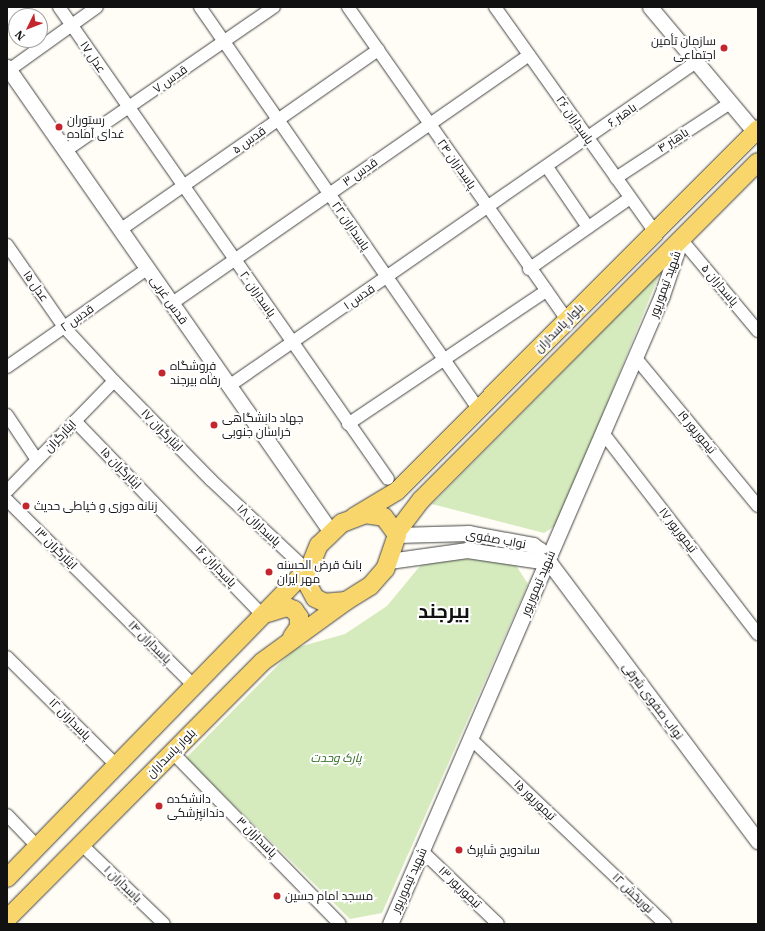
<!DOCTYPE html>
<meta charset="utf-8">
<style>
body{margin:0}
#map{position:relative;width:765px;height:931px;overflow:hidden;background:#fffdf5;font-family:"IBM Plex Serif",Cairo,serif}
div>[style]{position:absolute}
.green>*{inset:0;background:#d5ebbd}
.roads{filter:drop-shadow(0 0 1px #444) drop-shadow(0 0 1px #444)}
.minor>*{height:12px;margin:-6px;padding:0 6px;transform-origin:6px;border-radius:6px;background:#fff}
.tertiary>*{height:15px;margin:-7.5px;padding:0 7.5px;transform-origin:7.5px;border-radius:7.5px;background:#fff}
.primary>*{height:18px;margin:-9px;padding:0 9px;transform-origin:9px;border-radius:9px;background:#f9d66b}
.dots>*{width:11px;height:11px;translate:-50% -50%;box-sizing:border-box;border:2px solid #fff;border-radius:50%}
span{translate:-50% -50%;white-space:nowrap;text-align:center;line-height:1.15;-webkit-text-stroke:4px #fff;paint-order:stroke}
.poi-label{font-size:12px;color:#111}
.right{translate:-100% -50%;text-align:right}
.left{translate:0 -50%;text-align:left}
.street-label{font-size:12px;color:#111}
.park-label{font-size:12px;color:#2f6b1f;font-style:italic}
.town-label{font-size:20px;color:#111;font-weight:700}
.frame{position:absolute;inset:0;border:8px solid #111;pointer-events:none}
.north{position:absolute;left:8px;top:8px;width:40px;height:40px;box-sizing:border-box;background:#fff;border:1px solid #a0a0a0;border-radius:50%;rotate:227deg;font-size:11px;font-weight:700;line-height:16px;text-align:center;color:#111}
.north::after{content:'';display:block;margin:auto;width:14px;height:18px;background:#c4262e;clip-path:polygon(50% 0,100% 100%,50% 72%,0 100%)}
</style>
<div id="map">
<div class="green">
<i style="clip-path:polygon(660px 273px,558px 524px,544px 533px,432px 504px)"></i>
<i style="clip-path:polygon(468px 553px,515px 564px,528px 584px,382px 913px,350px 919px,186px 758px,295px 648px,345px 634px,387px 606px,420px 566px)"></i>
</div>
<div class="roads">
<div class="minor">
<i style="left:59px;top:7px;width:575px;rotate:55.12deg"></i>
<i style="left:200px;top:7px;width:489px;rotate:55.3deg"></i>
<i style="left:348px;top:7px;width:382px;rotate:55deg"></i>
<i style="left:495px;top:7px;width:276px;rotate:54.6deg"></i>
<i style="left:9px;top:70px;width:108px;rotate:-35.6deg"></i>
<i style="left:65px;top:151px;width:254px;rotate:-34.6deg"></i>
<i style="left:547px;top:167px;width:73px;rotate:55.7deg"></i>
<i style="left:616px;top:178px;width:136px;rotate:-33.3deg"></i>
<i style="left:120px;top:230px;width:315px;rotate:-34.9deg"></i>
<i style="left:681px;top:239px;width:120px;rotate:50.1deg"></i>
<i style="left:7px;top:245px;width:100px;rotate:55.2deg"></i>
<i style="left:64px;top:327px;width:74px;rotate:47.2deg"></i>
<i style="left:114px;top:381px;width:139px;rotate:45.6deg"></i>
<i style="left:211px;top:480px;width:132px;rotate:43.2deg"></i>
<i style="left:529px;top:269px;width:123px;rotate:-35.1deg"></i>
<i style="left:171px;top:304px;width:436px;rotate:-34.8deg"></i>
<i style="left:635px;top:357px;width:193px;rotate:50.5deg"></i>
<i style="left:7px;top:367px;width:171px;rotate:-35deg"></i>
<i style="left:229px;top:386px;width:568px;rotate:-34.75deg"></i>
<i style="left:7px;top:415px;width:54px;rotate:56.3deg"></i>
<i style="left:75px;top:421px;width:272px;rotate:46deg"></i>
<i style="left:348px;top:424px;width:239px;rotate:-33.9deg"></i>
<i style="left:603px;top:433px;width:254px;rotate:52.4deg"></i>
<i style="left:7px;top:491px;width:153px;rotate:-45.8deg"></i>
<i style="left:7px;top:500px;width:265px;rotate:44.8deg"></i>
<i style="left:7px;top:657px;width:155px;rotate:44.7deg"></i>
<i style="left:471px;top:739px;width:268px;rotate:43.6deg"></i>
<i style="left:172px;top:752px;width:240px;rotate:45.7deg"></i>
<i style="left:7px;top:815px;width:45px;rotate:45.9deg"></i>
<i style="left:81px;top:844px;width:115px;rotate:43.9deg"></i>
<i style="left:422px;top:851px;width:105px;rotate:43.8deg"></i>
</div>
<div class="tertiary">
<i style="left:650px;top:7px;width:163px;rotate:50deg"></i>
<i style="left:7px;top:16px;width:16px;rotate:-35deg"></i>
<i style="left:7px;top:67px;width:567px;rotate:55.13deg"></i>
<i style="left:397px;top:535px;width:72px;rotate:-1.6deg"></i>
<i style="left:469px;top:533px;width:65px;rotate:10.6deg"></i>
<i style="left:533px;top:545px;width:9px;rotate:36deg"></i>
<i style="left:540px;top:550px;width:364px;rotate:53.2deg"></i>
<i style="left:389px;top:561px;width:79px;rotate:-8deg"></i>
<i style="left:467px;top:550px;width:82px;rotate:8.4deg"></i>
<i style="left:390px;top:924px;width:685px;rotate:-66.61deg"></i>
<i style="left:662px;top:295px;width:59px;rotate:-71.3deg"></i>
</div>
<div class="primary">
<i style="left:365px;top:514px;width:19px;rotate:9deg"></i>
<i style="left:384px;top:517px;width:22px;rotate:54deg"></i>
<i style="left:397px;top:535px;width:36px;rotate:109deg"></i>
<i style="left:385px;top:569px;width:23px;rotate:131deg"></i>
<i style="left:370px;top:586px;width:28px;rotate:148deg"></i>
<i style="left:346px;top:601px;width:21px;rotate:175deg"></i>
<i style="left:325px;top:603px;width:11px;rotate:-153deg"></i>
<i style="left:315px;top:598px;width:21px;rotate:-118deg"></i>
<i style="left:305px;top:579px;width:37px;rotate:-68deg"></i>
<i style="left:319px;top:545px;width:32px;rotate:-44deg"></i>
<i style="left:342px;top:523px;width:25px;rotate:-21deg"></i>
<i style="left:354px;top:517px;width:50px;rotate:-31.2deg"></i>
<i style="left:397px;top:491px;width:511px;rotate:-45.08deg"></i>
<i style="left:396px;top:533px;width:41px;rotate:-52.9deg"></i>
<i style="left:421px;top:500px;width:477px;rotate:-45.1deg"></i>
<i style="left:268px;top:613px;width:20px;rotate:-18deg"></i>
<i style="left:287px;top:607px;width:8px;rotate:23deg"></i>
<i style="left:294px;top:610px;width:9px;rotate:54deg"></i>
<i style="left:299px;top:617px;width:10px;rotate:90deg"></i>
<i style="left:299px;top:627px;width:12px;rotate:125deg"></i>
<i style="left:7px;top:878px;width:430px;rotate:-45.8deg"></i>
<i style="left:7px;top:919px;width:362px;rotate:-45.2deg"></i>
<i style="left:262px;top:662px;width:104px;rotate:-36deg"></i>
</div>
</div>
<div class="dots">
<i style="left:724px;top:48px;background:#c4262e"></i>
<i style="left:59px;top:127px;background:#c4262e"></i>
<i style="left:162px;top:373px;background:#c4262e"></i>
<i style="left:214px;top:425px;background:#c4262e"></i>
<i style="left:26px;top:506px;background:#c4262e"></i>
<i style="left:269px;top:572px;background:#c4262e"></i>
<i style="left:159px;top:806px;background:#c4262e"></i>
<i style="left:459px;top:850px;background:#c4262e"></i>
<i style="left:277px;top:896px;background:#c4262e"></i>
</div>
<div class="poi-label">
<span class="right" style="left:716px;top:48px">سازمان تأمین<br>اجتماعی</span>
<span class="left" style="left:67px;top:127px">رستوران<br>غدای آماده</span>
<span class="left" style="left:170px;top:373px">فروشگاه<br>رفاه بیرجند</span>
<span class="left" style="left:222px;top:425px">جهاد دانشگاهی<br>خراسان جنوبی</span>
<span class="left" style="left:34px;top:506px">زنانه دوزی و خیاطی حدیث</span>
<span class="left" style="left:277px;top:572px">بانک قرض الحسنه<br>مهر ایران</span>
<span class="left" style="left:167px;top:806px">دانشکده<br>دندانپزشکی</span>
<span class="left" style="left:467px;top:850px">ساندویچ شاپرک</span>
<span class="left" style="left:285px;top:896px">مسجد امام حسین</span>
</div>
<div class="street-label">
<span style="left:93px;top:57px;rotate:56deg">عدل ۱۷</span>
<span style="left:170px;top:79px;rotate:-35deg">قدس ۷</span>
<span style="left:622px;top:115px;rotate:-35deg">باهنر ۶</span>
<span style="left:575px;top:120px;rotate:55deg">پاسداران ۲۶</span>
<span style="left:249px;top:140px;rotate:-35deg">قدس ۵</span>
<span style="left:673px;top:140px;rotate:-33deg">باهنر ۴</span>
<span style="left:457px;top:164px;rotate:55deg">پاسداران ۲۴</span>
<span style="left:360px;top:172px;rotate:-35deg">قدس ۳</span>
<span style="left:351px;top:226px;rotate:55deg">پاسداران ۲۲</span>
<span style="left:665px;top:284px;rotate:-70deg">شهید تیمورپور</span>
<span style="left:720px;top:285px;rotate:50deg">پاسداران ۵</span>
<span style="left:36px;top:286px;rotate:55deg">عدل ۱۵</span>
<span style="left:258px;top:294px;rotate:55deg">پاسداران ۲۰</span>
<span style="left:359px;top:297px;rotate:-34deg">قدس ۱</span>
<span style="left:169px;top:300px;rotate:55deg">قدس غربی</span>
<span style="left:77px;top:318px;rotate:-35deg">قدس ۲</span>
<span style="left:559px;top:328px;rotate:-45deg">بلوار پاسداران</span>
<span style="left:162px;top:430px;rotate:46deg">ایثارگران ۱۷</span>
<span style="left:697px;top:432px;rotate:50deg">تیمورپور ۱۹</span>
<span style="left:60px;top:436px;rotate:-46deg">ایثارگران</span>
<span style="left:121px;top:468px;rotate:46deg">ایثارگران ۱۵</span>
<span style="left:259px;top:525px;rotate:43deg">پاسداران ۱۸</span>
<span style="left:678px;top:530px;rotate:52deg">تیمورپور ۱۷</span>
<span style="left:496px;top:539px;rotate:10deg">نواب صفوی</span>
<span style="left:56px;top:548px;rotate:45deg">ایثارگران ۱۳</span>
<span style="left:216px;top:566px;rotate:46deg">پاسداران ۱۶</span>
<span style="left:538px;top:583px;rotate:-67deg">شهید تیمورپور</span>
<span style="left:150px;top:642px;rotate:45deg">پاسداران ۱۴</span>
<span style="left:653px;top:701px;rotate:53deg">نواب صفوی شرقی</span>
<span style="left:70px;top:719px;rotate:45deg">پاسداران ۱۲</span>
<span style="left:171px;top:753px;rotate:-45deg">بلوار پاسداران</span>
<span style="left:535px;top:800px;rotate:44deg">تیمورپور ۱۵</span>
<span style="left:257px;top:837px;rotate:45deg">پاسداران ۳</span>
<span style="left:409px;top:880px;rotate:-66deg">شهید تیمورپور</span>
<span style="left:123px;top:884px;rotate:44deg">پاسداران ۱</span>
<span style="left:460px;top:887px;rotate:44deg">تیمورپور ۱۳</span>
<span style="left:633px;top:893px;rotate:44deg">نوربخش ۱۲</span>
</div>
<div class="park-label">
<span style="left:336px;top:758px">پارک وحدت</span>
</div>
<div class="town-label">
<span style="left:444px;top:610px">بیرجند</span>
</div>
<div class="frame"></div>
<div class="north">N</div>
</div>
